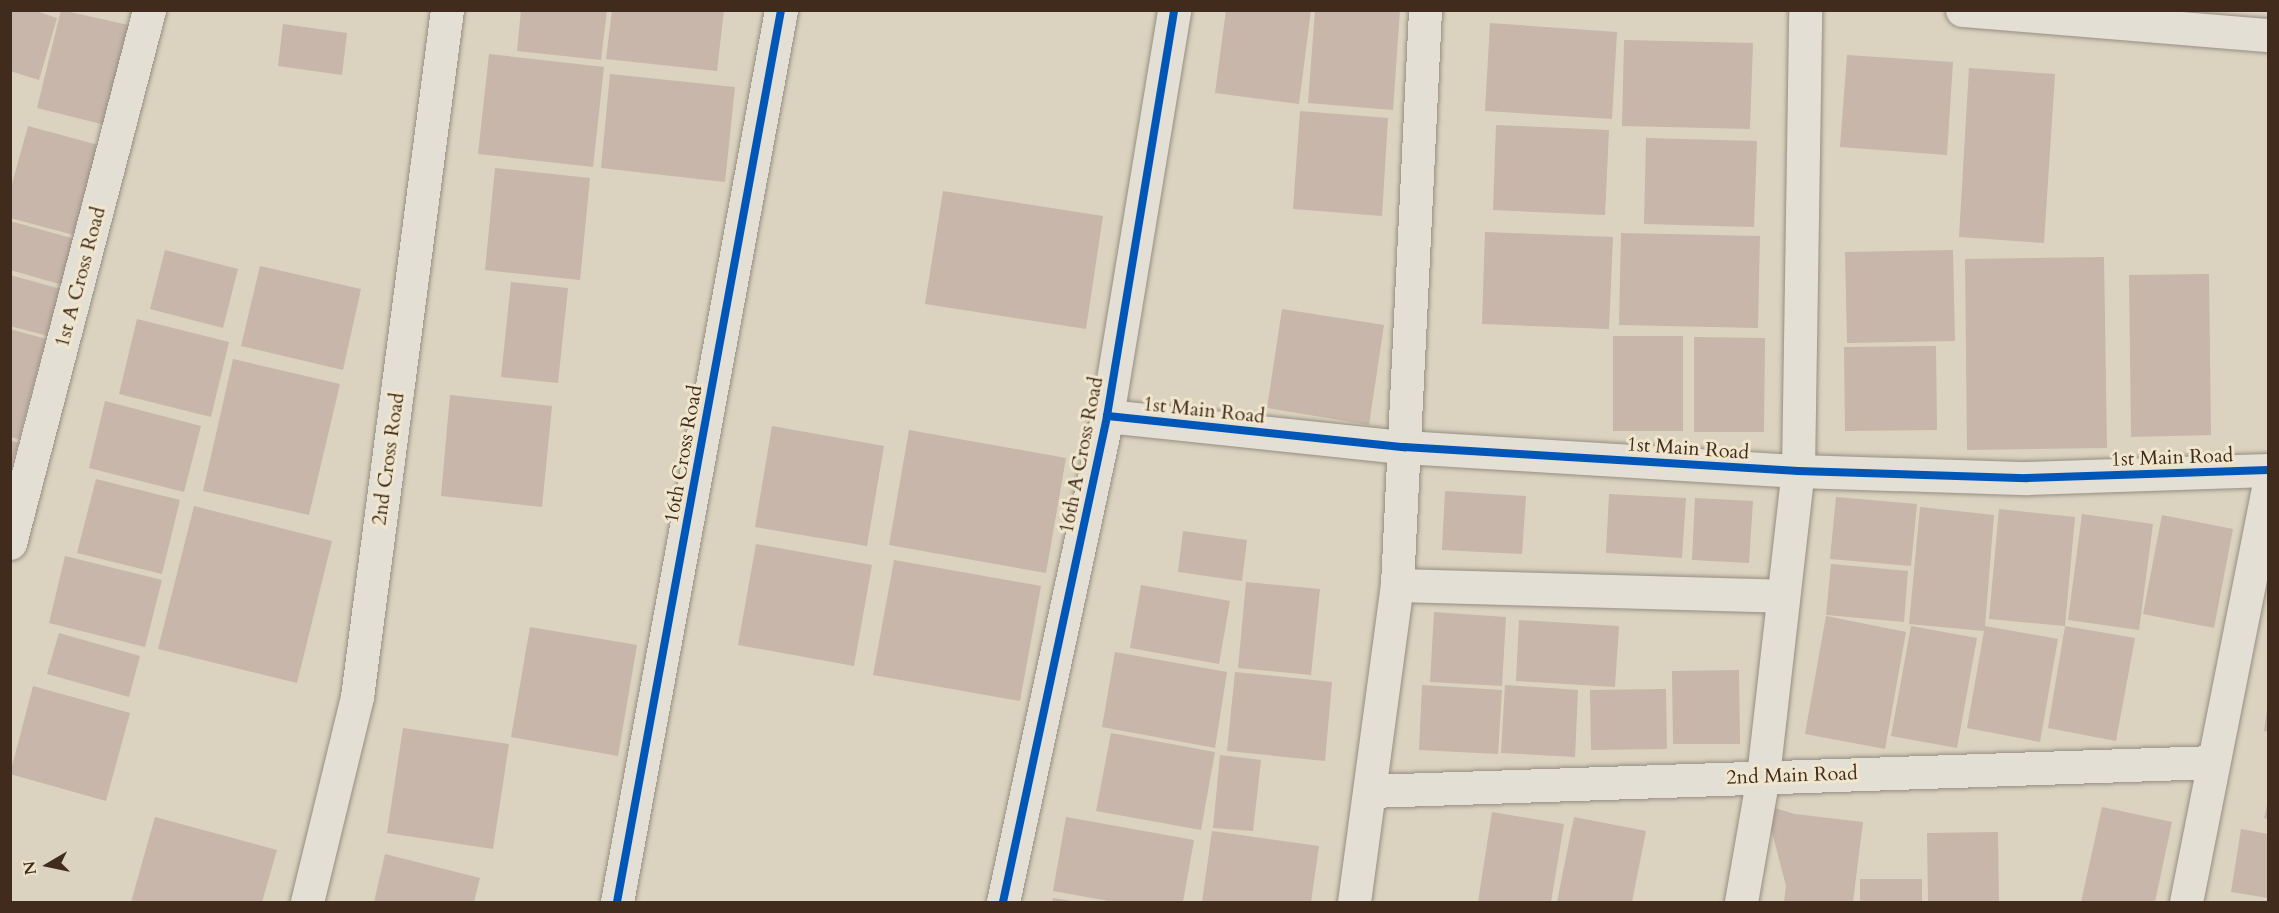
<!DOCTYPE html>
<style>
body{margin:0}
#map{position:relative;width:2279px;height:913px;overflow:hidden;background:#dbd3bf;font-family:Cardo,serif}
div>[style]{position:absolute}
.building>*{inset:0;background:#c7b6a9}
.roads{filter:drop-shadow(0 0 2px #968e81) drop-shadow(0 0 2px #968e81)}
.street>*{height:33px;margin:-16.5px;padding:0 16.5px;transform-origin:16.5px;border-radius:16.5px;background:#e4dfd4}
.cycleway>*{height:8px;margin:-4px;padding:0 4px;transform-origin:4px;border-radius:4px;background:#0057b8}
span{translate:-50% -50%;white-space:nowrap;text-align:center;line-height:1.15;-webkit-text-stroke:6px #f0e6cd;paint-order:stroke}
.street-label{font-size:20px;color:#412b1c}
.frame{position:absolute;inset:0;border:12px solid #412b1c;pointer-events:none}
.north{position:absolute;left:18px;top:835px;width:60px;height:60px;-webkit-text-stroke:4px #f0e6cd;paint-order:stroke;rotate:261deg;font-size:16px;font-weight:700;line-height:24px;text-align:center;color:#412b1c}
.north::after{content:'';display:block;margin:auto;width:21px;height:27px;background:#412b1c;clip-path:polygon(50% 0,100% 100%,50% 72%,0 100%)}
</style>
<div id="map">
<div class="building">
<i style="clip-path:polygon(10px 10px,33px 10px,57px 18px,39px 80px,10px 71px)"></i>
<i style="clip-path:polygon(61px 10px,133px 26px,109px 126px,37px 108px)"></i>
<i style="clip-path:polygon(521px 10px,607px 10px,601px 60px,517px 51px)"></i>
<i style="clip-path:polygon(612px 10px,724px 10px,717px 71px,606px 59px)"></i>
<i style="clip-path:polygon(1226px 10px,1311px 10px,1299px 104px,1215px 93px)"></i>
<i style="clip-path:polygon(1315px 10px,1400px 10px,1393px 110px,1308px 103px)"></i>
<i style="clip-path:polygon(1490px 23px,1617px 32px,1612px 119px,1485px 111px)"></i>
<i style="clip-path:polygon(283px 24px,347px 33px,342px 75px,278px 66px)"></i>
<i style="clip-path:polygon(1624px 40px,1753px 43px,1750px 129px,1622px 126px)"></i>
<i style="clip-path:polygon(489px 54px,604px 67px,593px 167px,478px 154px)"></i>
<i style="clip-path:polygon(1847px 55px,1953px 62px,1947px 155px,1840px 147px)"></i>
<i style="clip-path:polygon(1969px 68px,2055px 74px,2044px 243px,1959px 237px)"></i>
<i style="clip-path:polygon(610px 74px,735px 87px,725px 182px,601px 168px)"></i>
<i style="clip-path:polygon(1300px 111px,1388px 118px,1382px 216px,1293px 209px)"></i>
<i style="clip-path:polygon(1496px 125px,1609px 130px,1605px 215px,1493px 210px)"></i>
<i style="clip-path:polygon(28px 126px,98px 145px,74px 235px,10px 218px,10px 191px)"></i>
<i style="clip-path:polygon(1646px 138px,1757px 141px,1754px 227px,1644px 224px)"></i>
<i style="clip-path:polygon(495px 168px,590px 178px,580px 280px,485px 270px)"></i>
<i style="clip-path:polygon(943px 191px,1103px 216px,1086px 329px,925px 304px)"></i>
<i style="clip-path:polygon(10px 221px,82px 241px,70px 287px,10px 270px)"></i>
<i style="clip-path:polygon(1485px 232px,1613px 237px,1609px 329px,1482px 324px)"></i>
<i style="clip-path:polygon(1621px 233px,1760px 236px,1758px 328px,1619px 325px)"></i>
<i style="clip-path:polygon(165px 250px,238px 269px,223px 328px,150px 309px)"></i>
<i style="clip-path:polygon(1953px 250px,1955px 341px,1847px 343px,1845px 252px)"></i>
<i style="clip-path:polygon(2104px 257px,2107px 448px,1967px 450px,1965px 259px)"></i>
<i style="clip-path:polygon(260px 266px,361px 289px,343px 370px,241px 346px)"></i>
<i style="clip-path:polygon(2209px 274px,2211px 435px,2131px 437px,2129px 275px)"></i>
<i style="clip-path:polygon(10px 275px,68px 291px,56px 338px,10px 326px)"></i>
<i style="clip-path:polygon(511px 282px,568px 288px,558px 383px,501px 377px)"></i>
<i style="clip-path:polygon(1282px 309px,1384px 325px,1369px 425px,1267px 408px)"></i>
<i style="clip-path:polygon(137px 319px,229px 342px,211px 417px,119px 394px)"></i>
<i style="clip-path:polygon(10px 329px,46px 339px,19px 439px,10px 437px)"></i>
<i style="clip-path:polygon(1613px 336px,1683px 336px,1683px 431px,1613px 431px)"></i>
<i style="clip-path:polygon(1694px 337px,1765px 338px,1764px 432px,1694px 432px)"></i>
<i style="clip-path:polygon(1936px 346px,1937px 430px,1845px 431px,1844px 347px)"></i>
<i style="clip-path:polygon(233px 359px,340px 384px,309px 515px,203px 491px)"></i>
<i style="clip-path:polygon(450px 395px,552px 406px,542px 507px,441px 496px)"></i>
<i style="clip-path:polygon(105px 401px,201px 426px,184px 492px,89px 468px)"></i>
<i style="clip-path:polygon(772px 426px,884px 446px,867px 546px,755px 527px)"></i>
<i style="clip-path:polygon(909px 430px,1066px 458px,1046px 573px,889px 545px)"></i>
<i style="clip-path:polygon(10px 440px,18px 443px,11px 468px,10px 468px)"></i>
<i style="clip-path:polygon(96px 479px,180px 500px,162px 574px,77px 553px)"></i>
<i style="clip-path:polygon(1445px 491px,1526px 496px,1522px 554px,1442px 550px)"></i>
<i style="clip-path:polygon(1609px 494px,1686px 498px,1682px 558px,1606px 553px)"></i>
<i style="clip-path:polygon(1836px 497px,1917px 504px,1911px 566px,1830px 559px)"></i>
<i style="clip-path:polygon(1695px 498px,1753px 501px,1749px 563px,1692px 560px)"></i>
<i style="clip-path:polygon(194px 506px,332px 541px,297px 683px,158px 649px)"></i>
<i style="clip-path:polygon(1920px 507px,1994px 515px,1985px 626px,2058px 639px,2040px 742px,1967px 728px,1984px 631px,1909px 624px)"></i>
<i style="clip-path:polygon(1999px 509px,2075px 517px,2065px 626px,1989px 619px)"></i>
<i style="clip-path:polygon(2082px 514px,2153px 524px,2139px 630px,2068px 620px)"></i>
<i style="clip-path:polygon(2162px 515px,2233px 529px,2214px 628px,2143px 614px)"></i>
<i style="clip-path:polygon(1183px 531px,1247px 540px,1242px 581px,1178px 572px)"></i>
<i style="clip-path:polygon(756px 544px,872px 565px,854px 666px,738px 645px)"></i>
<i style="clip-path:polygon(65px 556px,162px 580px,145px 647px,49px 623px)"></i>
<i style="clip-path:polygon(894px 560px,1041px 586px,1020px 701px,873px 675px)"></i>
<i style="clip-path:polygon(1831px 564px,1908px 571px,1904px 622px,1826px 615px)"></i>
<i style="clip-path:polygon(1246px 582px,1320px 589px,1311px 675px,1238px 668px)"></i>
<i style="clip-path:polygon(1141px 585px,1230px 601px,1219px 664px,1130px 648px)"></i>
<i style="clip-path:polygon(1434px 612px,1506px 617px,1502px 686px,1430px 682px)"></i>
<i style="clip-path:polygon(1826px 616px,1906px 632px,1885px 749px,1805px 734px)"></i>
<i style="clip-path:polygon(1519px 620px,1619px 626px,1615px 687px,1516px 681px)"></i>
<i style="clip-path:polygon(1911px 626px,1977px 638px,1957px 748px,1891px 736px)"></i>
<i style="clip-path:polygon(2065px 626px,2135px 638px,2116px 741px,2048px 728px)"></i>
<i style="clip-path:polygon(530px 627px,637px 645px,618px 756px,511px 737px)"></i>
<i style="clip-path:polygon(59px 633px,140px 656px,129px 697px,47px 674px)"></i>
<i style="clip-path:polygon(1115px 652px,1227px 672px,1215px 748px,1102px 727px)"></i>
<i style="clip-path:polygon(1739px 670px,1740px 744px,1673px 744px,1672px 671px)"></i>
<i style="clip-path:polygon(1235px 672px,1332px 682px,1325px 761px,1227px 751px)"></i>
<i style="clip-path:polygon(1422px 685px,1502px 690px,1498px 754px,1419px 750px)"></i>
<i style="clip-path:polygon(1505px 685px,1578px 690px,1575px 757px,1501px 753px)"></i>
<i style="clip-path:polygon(33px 686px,130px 713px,106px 801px,10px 774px)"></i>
<i style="clip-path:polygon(1666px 689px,1667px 749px,1591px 750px,1590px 690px)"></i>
<i style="clip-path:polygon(2267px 709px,2268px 709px,2268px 732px,2264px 731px)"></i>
<i style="clip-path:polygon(403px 728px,509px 744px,493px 849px,387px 833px)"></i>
<i style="clip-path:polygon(1111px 733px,1215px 752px,1201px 830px,1096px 811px)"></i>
<i style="clip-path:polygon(1220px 755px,1261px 760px,1253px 831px,1213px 828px)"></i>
<i style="clip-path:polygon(2268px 801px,2268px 819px,2264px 818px)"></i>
<i style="clip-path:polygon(1765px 805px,1795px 814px,1863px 822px,1853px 902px,1784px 902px,1786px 886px)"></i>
<i style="clip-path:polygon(2102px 807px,2172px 822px,2155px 902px,2081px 902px)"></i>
<i style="clip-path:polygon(1492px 812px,1564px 824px,1551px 902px,1478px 902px)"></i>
<i style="clip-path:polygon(155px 817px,277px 850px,262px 902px,131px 902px)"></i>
<i style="clip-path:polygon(1066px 817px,1194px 840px,1183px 902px,1114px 902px,1053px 891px)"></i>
<i style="clip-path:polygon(1574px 817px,1646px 831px,1632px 902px,1557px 902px)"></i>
<i style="clip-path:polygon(2241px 829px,2268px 834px,2268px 898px,2231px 892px)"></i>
<i style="clip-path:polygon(1212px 831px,1319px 846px,1311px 902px,1202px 902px)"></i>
<i style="clip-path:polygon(1998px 832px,1999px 902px,1928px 902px,1927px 833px)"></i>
<i style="clip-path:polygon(385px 854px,480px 878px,474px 902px,374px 902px)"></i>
<i style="clip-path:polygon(1860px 879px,1922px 879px,1922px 902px,1860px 902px)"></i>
<i style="clip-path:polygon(1053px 898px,1072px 901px,1072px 902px,1052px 902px)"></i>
</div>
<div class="roads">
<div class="street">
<i style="left:1962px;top:10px;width:307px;rotate:4.7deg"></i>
<i style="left:1107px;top:416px;width:299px;rotate:6deg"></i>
<i style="left:1404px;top:447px;width:395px;rotate:3.5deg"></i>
<i style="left:1798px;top:471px;width:229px;rotate:1.8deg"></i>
<i style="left:2027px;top:478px;width:241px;rotate:-1.9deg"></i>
<i style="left:10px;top:543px;width:551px;rotate:-75.38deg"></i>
<i style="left:1397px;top:585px;width:386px;rotate:1.6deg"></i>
<i style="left:1371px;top:791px;width:842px;rotate:-1.97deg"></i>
<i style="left:307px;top:902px;width:211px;rotate:-76.3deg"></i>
<i style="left:357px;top:697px;width:693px;rotate:-82.54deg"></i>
<i style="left:617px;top:902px;width:907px;rotate:-79.58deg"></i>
<i style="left:1003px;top:902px;width:497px;rotate:-77.9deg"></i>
<i style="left:1107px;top:416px;width:411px;rotate:-80.6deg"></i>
<i style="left:1354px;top:902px;width:320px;rotate:-82.3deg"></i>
<i style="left:1397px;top:585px;width:576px;rotate:-87.21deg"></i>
<i style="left:1741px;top:902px;width:128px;rotate:-80.1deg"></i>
<i style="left:1763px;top:776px;width:307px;rotate:-83.5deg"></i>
<i style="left:1798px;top:471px;width:461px;rotate:-89.1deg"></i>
<i style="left:2186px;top:902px;width:424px;rotate:-78.8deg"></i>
</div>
</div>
<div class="cycleway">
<i style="left:1107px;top:416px;width:299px;rotate:6deg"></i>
<i style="left:1404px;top:447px;width:395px;rotate:3.5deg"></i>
<i style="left:1798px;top:471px;width:229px;rotate:1.8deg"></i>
<i style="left:2027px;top:478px;width:241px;rotate:-1.9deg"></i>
<i style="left:617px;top:902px;width:907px;rotate:-79.58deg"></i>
<i style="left:1003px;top:902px;width:497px;rotate:-77.9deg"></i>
<i style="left:1107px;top:416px;width:411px;rotate:-80.6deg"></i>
</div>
<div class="street-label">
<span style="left:80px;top:277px;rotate:-75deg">1st A Cross Road</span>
<span style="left:1204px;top:410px;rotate:6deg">1st Main Road</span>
<span style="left:1688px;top:448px;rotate:4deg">1st Main Road</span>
<span style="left:683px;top:454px;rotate:-80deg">16th Cross Road</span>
<span style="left:1081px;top:455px;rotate:-79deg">16th A Cross Road</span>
<span style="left:2172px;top:457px;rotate:-2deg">1st Main Road</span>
<span style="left:388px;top:459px;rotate:-82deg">2nd Cross Road</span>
<span style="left:1792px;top:775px;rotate:-2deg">2nd Main Road</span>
</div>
<div class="frame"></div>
<div class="north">N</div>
</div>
